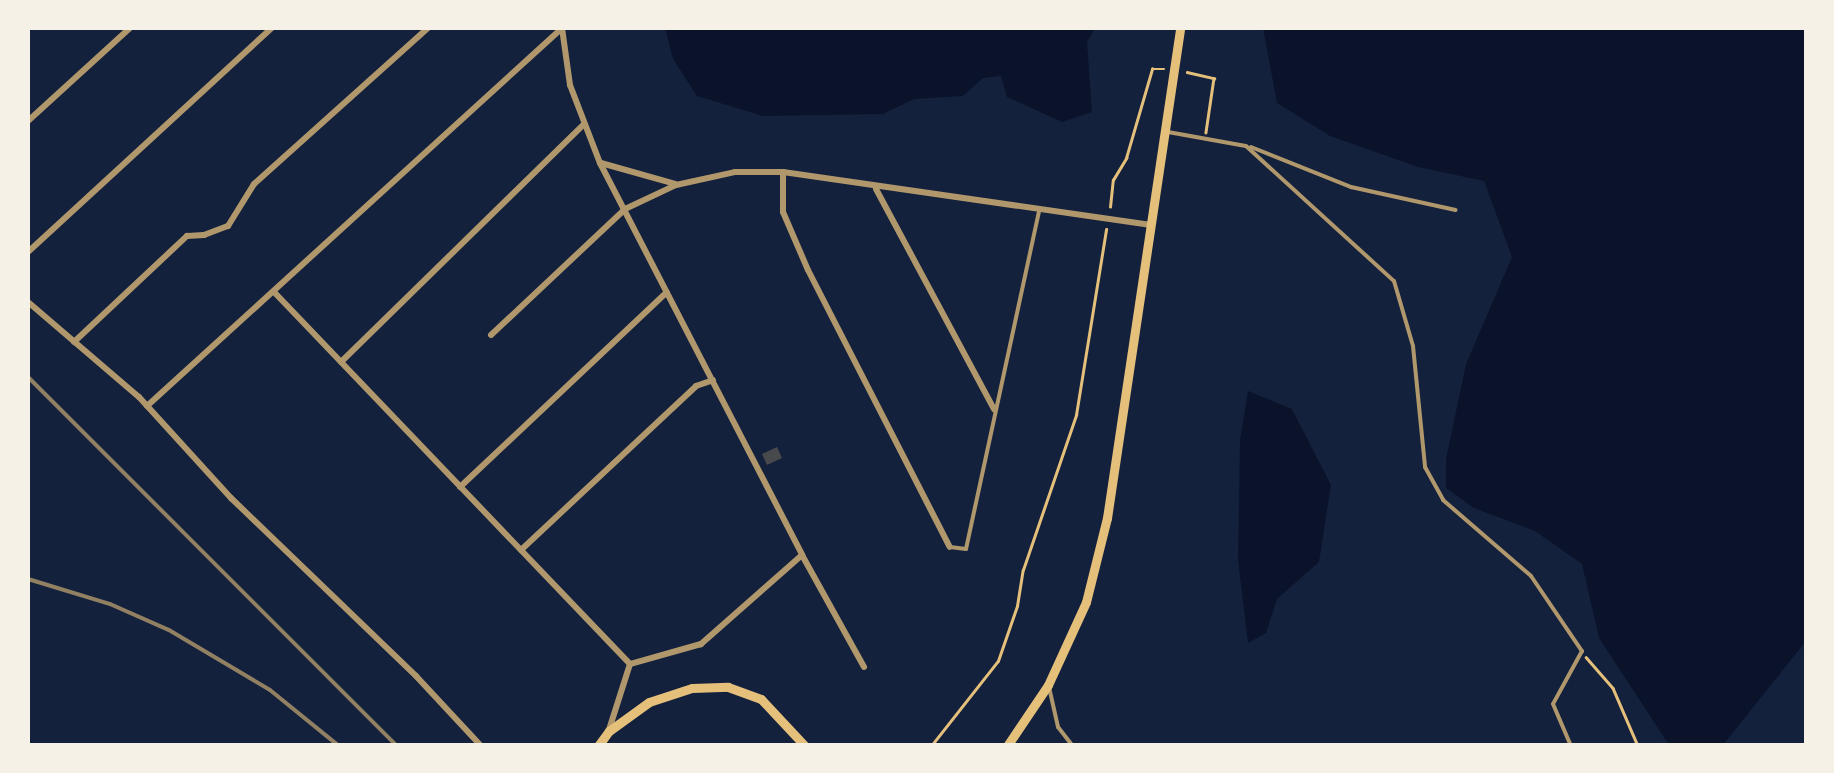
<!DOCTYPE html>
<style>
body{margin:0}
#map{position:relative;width:1834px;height:773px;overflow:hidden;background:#14213d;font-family:Lato,sans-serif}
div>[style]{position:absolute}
.water>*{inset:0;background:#0b132b}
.building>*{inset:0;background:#48494c}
.path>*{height:2.5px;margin:-1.25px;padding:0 1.25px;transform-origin:1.25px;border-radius:1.25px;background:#e5c07b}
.service>*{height:4px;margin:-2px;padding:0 2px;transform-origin:2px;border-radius:2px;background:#b1986c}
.minor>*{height:6px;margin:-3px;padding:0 3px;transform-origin:3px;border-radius:3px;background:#b1986c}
.secondary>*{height:9px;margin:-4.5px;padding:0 4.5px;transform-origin:4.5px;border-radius:4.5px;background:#e5c07b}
.rail>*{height:4px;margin:-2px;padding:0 2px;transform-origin:2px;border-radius:2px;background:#918062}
span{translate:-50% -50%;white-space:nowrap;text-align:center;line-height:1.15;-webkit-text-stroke:10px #f6f1e7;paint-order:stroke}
.frame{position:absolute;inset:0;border:30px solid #f6f1e7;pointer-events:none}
</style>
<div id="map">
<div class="water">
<i style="clip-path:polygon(665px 28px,1095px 28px,1087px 42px,1092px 112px,1062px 122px,1007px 97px,1001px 76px,983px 78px,963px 96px,914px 99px,883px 114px,763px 116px,697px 96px,673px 59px)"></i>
<i style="clip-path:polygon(1263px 28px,1806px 28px,1806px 641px,1723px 745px,1669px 745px,1599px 638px,1582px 564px,1535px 531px,1474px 508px,1446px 488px,1446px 459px,1466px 364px,1512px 257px,1484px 181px,1418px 167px,1330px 136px,1277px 103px)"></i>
<i style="clip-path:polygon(1248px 391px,1292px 409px,1331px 485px,1319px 562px,1277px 599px,1266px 633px,1248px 643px,1238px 560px,1240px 440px)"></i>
</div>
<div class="building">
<i style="clip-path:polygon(777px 447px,782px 458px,767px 465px,762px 454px)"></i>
</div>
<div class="path">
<i style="left:1187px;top:72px;width:28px;rotate:13deg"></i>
<i style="left:1214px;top:78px;width:55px;rotate:98.4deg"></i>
<i style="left:1110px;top:207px;width:27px;rotate:-84deg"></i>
<i style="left:1113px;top:180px;width:26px;rotate:-59deg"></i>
<i style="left:1126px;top:158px;width:93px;rotate:-73.7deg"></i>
<i style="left:1152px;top:69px;width:12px"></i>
<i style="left:1586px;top:657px;width:41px;rotate:48.9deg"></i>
<i style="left:1613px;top:688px;width:63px;rotate:66.7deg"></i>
<i style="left:931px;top:746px;width:108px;rotate:-51.8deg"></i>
<i style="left:998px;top:661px;width:58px;rotate:-70.9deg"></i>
<i style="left:1017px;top:606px;width:36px;rotate:-81deg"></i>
<i style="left:1023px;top:570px;width:164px;rotate:-71.1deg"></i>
<i style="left:1076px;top:415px;width:188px;rotate:-80.8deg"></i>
</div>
<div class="service">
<i style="left:1168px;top:132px;width:79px;rotate:10.2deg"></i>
<i style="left:1246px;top:146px;width:200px;rotate:42.4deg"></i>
<i style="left:1394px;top:281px;width:68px;rotate:73.7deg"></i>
<i style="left:1413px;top:346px;width:122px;rotate:84.3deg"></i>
<i style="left:1425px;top:467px;width:38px;rotate:61deg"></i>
<i style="left:1443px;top:500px;width:116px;rotate:40.8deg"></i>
<i style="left:1531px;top:576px;width:91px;rotate:55.8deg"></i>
<i style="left:1582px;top:651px;width:60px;rotate:118.7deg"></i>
<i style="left:1553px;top:704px;width:46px;rotate:66.8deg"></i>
<i style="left:1251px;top:147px;width:108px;rotate:21.8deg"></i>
<i style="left:1351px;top:187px;width:107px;rotate:12.4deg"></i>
<i style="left:950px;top:547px;width:16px;rotate:7deg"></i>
<i style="left:966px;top:549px;width:346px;rotate:-77.8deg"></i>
<i style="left:1049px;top:687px;width:41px;rotate:77.3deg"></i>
<i style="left:1058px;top:727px;width:24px;rotate:52deg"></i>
</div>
<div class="minor">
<i style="left:562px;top:28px;width:58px;rotate:82deg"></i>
<i style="left:570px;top:85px;width:84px;rotate:69deg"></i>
<i style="left:600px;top:163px;width:441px;rotate:62.7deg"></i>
<i style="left:802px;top:555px;width:135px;rotate:138.6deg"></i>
<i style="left:701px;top:644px;width:74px;rotate:164.3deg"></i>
<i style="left:630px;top:664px;width:69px;rotate:107.7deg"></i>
<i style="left:28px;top:121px;width:138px;rotate:-42.4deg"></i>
<i style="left:601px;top:163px;width:77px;rotate:15.8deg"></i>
<i style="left:783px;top:172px;width:40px;rotate:90deg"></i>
<i style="left:783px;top:212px;width:63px;rotate:66.7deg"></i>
<i style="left:808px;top:270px;width:311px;rotate:62.9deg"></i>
<i style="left:876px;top:189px;width:250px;rotate:61.8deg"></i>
<i style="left:28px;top:252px;width:331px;rotate:-42.6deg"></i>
<i style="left:275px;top:293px;width:513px;rotate:46.26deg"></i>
<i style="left:28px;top:302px;width:146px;rotate:40.6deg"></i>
<i style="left:139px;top:397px;width:137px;rotate:47.7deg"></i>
<i style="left:231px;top:498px;width:257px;rotate:43.9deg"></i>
<i style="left:416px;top:676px;width:96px;rotate:47.1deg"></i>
<i style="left:491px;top:335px;width:184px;rotate:-43.2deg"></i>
<i style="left:625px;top:209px;width:56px;rotate:-25.2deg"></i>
<i style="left:676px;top:185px;width:60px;rotate:-12.4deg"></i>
<i style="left:735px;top:172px;width:48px"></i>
<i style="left:783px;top:172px;width:372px;rotate:8.2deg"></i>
<i style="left:74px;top:342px;width:155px;rotate:-43.2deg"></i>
<i style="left:187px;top:236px;width:17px;rotate:-3deg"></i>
<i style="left:204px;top:235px;width:26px;rotate:-21deg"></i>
<i style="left:228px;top:226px;width:49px;rotate:-58.2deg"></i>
<i style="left:254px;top:184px;width:234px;rotate:-41.9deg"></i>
<i style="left:341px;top:362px;width:339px;rotate:-44.4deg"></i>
<i style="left:147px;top:406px;width:560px;rotate:-42.32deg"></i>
<i style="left:460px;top:487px;width:284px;rotate:-43.3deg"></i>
<i style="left:521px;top:550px;width:240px;rotate:-43.1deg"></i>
<i style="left:696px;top:386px;width:18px;rotate:-19deg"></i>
<i style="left:802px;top:555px;width:128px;rotate:61deg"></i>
</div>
<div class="secondary">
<i style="left:598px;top:746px;width:19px;rotate:-54deg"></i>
<i style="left:609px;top:731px;width:49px;rotate:-35.9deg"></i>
<i style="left:649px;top:702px;width:45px;rotate:-18deg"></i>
<i style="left:692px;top:688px;width:36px;rotate:-2deg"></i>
<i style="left:728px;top:687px;width:35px;rotate:20deg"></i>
<i style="left:761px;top:699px;width:64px;rotate:46.9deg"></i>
<i style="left:1007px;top:746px;width:73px;rotate:-56.1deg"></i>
<i style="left:1048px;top:685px;width:91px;rotate:-65.4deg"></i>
<i style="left:1086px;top:602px;width:87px;rotate:-76deg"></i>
<i style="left:1107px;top:518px;width:495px;rotate:-81.5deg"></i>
</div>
<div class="rail">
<i style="left:28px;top:377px;width:522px;rotate:45deg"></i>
<i style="left:28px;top:579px;width:86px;rotate:17deg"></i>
<i style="left:110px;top:604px;width:64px;rotate:23.8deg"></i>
<i style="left:169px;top:630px;width:117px;rotate:30.7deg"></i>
<i style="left:270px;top:690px;width:89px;rotate:39.1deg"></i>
<i style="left:156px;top:746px;width:20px"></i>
</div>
<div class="frame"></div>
</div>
